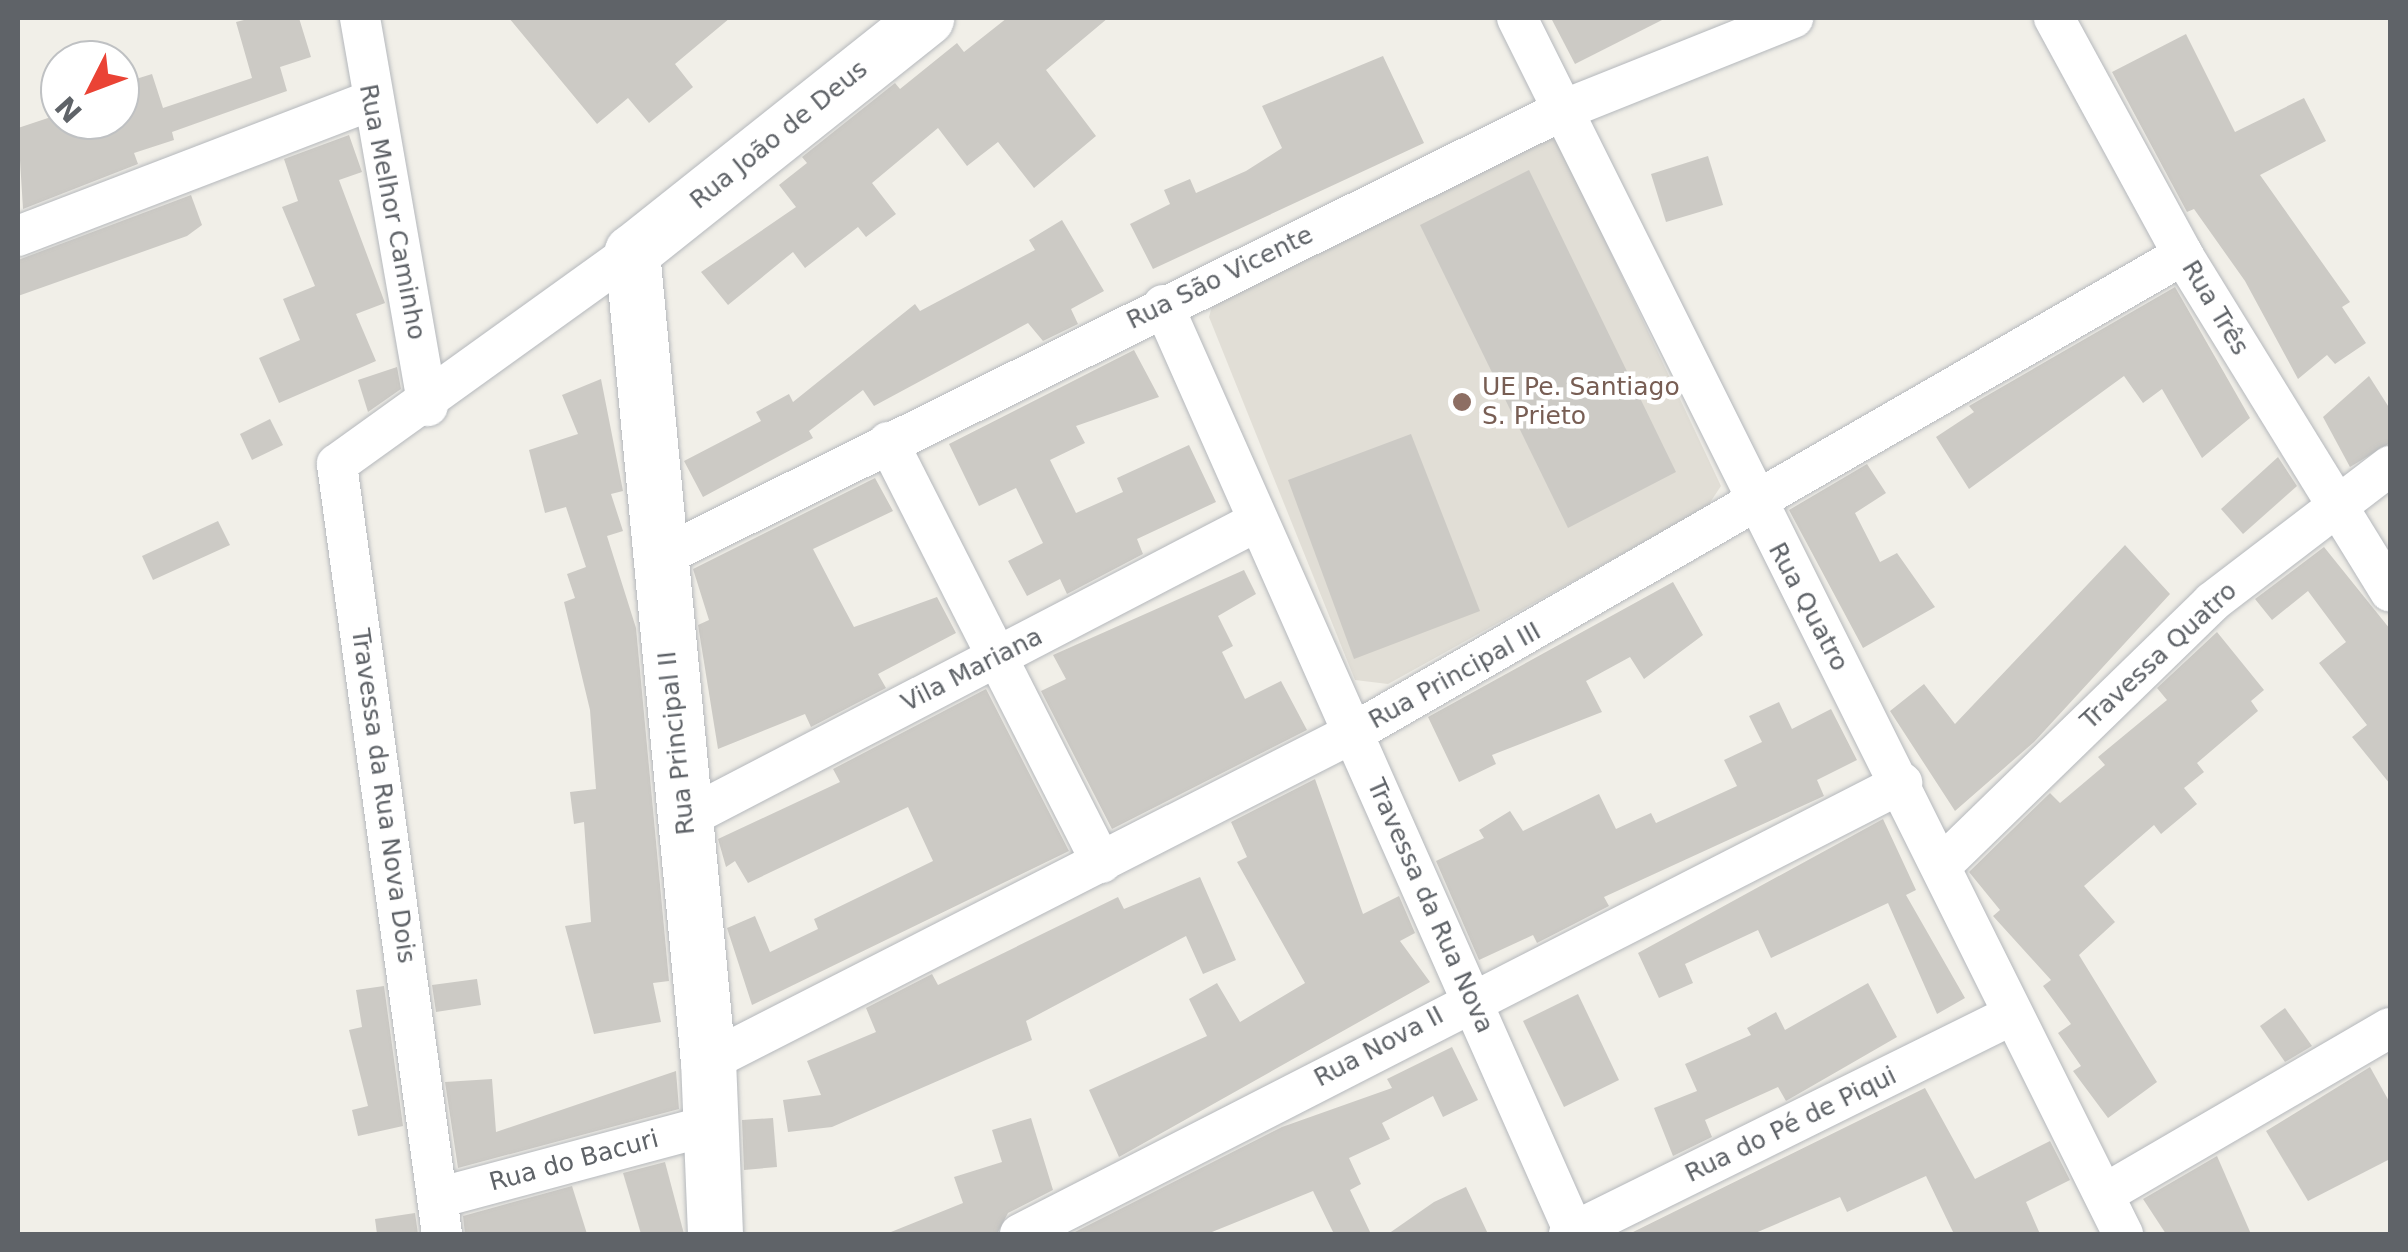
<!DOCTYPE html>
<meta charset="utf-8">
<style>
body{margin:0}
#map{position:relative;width:2408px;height:1252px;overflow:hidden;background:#f1efe8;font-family:"DejaVu Sans",sans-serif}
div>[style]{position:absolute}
.education>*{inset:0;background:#e1ded6}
.building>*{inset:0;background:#cccac5}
.roads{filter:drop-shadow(0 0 2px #b5b8bc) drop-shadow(0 0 2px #b5b8bc)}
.street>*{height:40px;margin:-20px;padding:0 20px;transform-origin:20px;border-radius:20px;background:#fff}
.secondary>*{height:55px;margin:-27.5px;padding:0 27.5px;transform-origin:27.5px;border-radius:27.5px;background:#fff}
.dots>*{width:28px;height:28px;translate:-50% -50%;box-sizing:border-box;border:5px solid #fff;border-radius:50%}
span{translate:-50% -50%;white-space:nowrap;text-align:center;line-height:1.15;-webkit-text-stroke:9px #fff;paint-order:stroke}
.street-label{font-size:25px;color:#5f6368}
.education-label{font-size:25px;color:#785e54}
.left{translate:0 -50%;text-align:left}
.frame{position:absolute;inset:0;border:20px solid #5f6368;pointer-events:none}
.north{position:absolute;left:40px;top:40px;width:100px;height:100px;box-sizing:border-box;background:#fff;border:2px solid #bfc1c3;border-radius:50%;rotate:228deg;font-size:28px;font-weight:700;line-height:40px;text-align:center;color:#5f6368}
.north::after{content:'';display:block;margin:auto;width:35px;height:45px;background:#ea4335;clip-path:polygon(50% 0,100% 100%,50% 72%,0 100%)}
</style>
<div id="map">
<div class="education">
<i style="clip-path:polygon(1553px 130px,1721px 486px,1707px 507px,1388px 684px,1355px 680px,1209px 317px,1213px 303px)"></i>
</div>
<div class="building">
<i style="clip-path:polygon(252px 18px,299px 18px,311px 57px,280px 67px,287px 91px,172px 132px,174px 140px,134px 153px,138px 164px,23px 209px,18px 128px,60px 114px,120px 120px,120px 84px,152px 74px,163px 108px,252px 78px,236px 22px)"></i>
<i style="clip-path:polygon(509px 18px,730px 18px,675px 64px,693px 87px,649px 123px,628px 98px,597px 124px)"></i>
<i style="clip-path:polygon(1007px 18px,1108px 18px,1046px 70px,1096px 136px,1034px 188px,998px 142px,967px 166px,938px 128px,872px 183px,896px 214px,866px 237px,858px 227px,805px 268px,793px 252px,728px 305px,701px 272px,796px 207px,779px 185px,807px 163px,802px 157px,895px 83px,900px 89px,957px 43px,964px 52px)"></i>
<i style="clip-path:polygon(1551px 18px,1666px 18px,1575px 64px)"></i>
<i style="clip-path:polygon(2186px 34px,2235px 132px,2304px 98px,2326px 141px,2260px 175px,2350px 302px,2342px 307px,2366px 343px,2335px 364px,2327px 355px,2298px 379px,2245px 281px,2194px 209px,2187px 212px,2112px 72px)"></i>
<i style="clip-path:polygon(1383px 56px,1424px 143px,1153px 269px,1130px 224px,1170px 204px,1164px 190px,1190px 179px,1196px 193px,1246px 171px,1282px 148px,1262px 106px)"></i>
<i style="clip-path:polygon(349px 135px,362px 172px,339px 180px,385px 303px,356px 314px,376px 361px,279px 403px,259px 358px,300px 340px,283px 299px,315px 286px,282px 207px,298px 201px,284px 159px)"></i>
<i style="clip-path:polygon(1708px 156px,1723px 205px,1666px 222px,1651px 174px)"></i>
<i style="clip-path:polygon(1529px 170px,1676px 472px,1568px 528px,1420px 225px)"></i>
<i style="clip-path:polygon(191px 195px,202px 225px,187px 236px,18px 296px,18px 260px)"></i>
<i style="clip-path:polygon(1062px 220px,1104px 291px,1071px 309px,1078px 324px,1043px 341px,1028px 323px,874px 406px,863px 390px,809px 431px,813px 438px,703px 497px,684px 461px,761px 421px,756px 412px,789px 394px,793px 402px,915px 304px,920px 311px,1035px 250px,1029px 240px)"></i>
<i style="clip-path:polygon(2175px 287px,2250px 418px,2202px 458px,2162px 389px,2143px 403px,2124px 376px,1969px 489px,1936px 437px,1974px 412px,1969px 406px)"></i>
<i style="clip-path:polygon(1134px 350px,1159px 397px,1076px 426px,1085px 443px,1050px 460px,1076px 513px,1123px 492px,1117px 478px,1189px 445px,1216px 502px,1137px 539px,1143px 554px,1067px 594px,1060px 579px,1027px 596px,1008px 561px,1043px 543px,1016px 488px,979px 506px,949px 444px)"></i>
<i style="clip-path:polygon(397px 367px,401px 389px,368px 412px,358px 380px)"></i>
<i style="clip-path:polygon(2369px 376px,2390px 409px,2390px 443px,2350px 467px,2323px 417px)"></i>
<i style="clip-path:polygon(601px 379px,623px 491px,611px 494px,623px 531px,607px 536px,636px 628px,669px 981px,653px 983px,661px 1022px,594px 1034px,565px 926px,591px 922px,584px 822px,574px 824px,570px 792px,596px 789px,590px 710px,564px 602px,575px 598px,567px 574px,586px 567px,566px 507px,545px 513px,529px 450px,578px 434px,562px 395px)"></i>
<i style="clip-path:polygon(270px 419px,283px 445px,252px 460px,240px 434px)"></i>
<i style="clip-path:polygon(1411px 434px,1480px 611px,1354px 659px,1288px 480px)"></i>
<i style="clip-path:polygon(2278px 457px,2297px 486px,2243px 534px,2221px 509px)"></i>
<i style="clip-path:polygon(1867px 464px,1886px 493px,1855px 513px,1880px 562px,1897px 553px,1935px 607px,1863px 648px,1789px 510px)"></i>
<i style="clip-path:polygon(875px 478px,893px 511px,813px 549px,838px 597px,854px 627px,937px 597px,956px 633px,878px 674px,886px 688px,811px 727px,805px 714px,718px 749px,698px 625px,709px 620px,693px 569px)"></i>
<i style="clip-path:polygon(218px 521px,230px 545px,153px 580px,142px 556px)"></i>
<i style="clip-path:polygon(2125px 545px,2170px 594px,2034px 742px,1955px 811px,1890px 711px,1924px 684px,1955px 724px)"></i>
<i style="clip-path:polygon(2324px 547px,2390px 629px,2390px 784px,2352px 737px,2367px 725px,2319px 663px,2346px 642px,2308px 591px,2272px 620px,2255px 599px)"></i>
<i style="clip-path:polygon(1244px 570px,1256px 594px,1218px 616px,1233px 646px,1222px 652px,1245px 699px,1281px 681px,1307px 730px,1112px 829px,1041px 691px,1066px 679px,1053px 655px)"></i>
<i style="clip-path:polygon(1673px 582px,1703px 635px,1644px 679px,1630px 657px,1586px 681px,1602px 712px,1492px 755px,1496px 764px,1459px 782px,1428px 717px)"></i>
<i style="clip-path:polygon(2217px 632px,2264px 690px,2251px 701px,2258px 711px,2197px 763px,2204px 772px,2184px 788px,2197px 804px,2161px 834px,2154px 825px,2084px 886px,2115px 922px,2079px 955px,2157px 1082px,2108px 1118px,2073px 1071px,2081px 1066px,2058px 1033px,2071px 1024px,2043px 986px,2051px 980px,1993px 916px,2000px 910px,1969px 872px,2050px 793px,2060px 803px,2105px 765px,2098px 757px,2167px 700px,2157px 688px)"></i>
<i style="clip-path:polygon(986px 689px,1069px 851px,752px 1005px,727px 928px,755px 916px,770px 952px,818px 929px,814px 919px,933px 861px,908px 807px,748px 883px,735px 861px,726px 867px,718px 839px,840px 782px,833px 769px)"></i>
<i style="clip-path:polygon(1779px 702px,1792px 729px,1831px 709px,1857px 760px,1817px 780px,1824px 796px,1604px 897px,1609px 906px,1537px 943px,1533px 935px,1479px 960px,1436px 861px,1484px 838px,1479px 830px,1510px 811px,1523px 831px,1599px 794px,1616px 829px,1651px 813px,1656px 823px,1737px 786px,1724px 760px,1762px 742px,1749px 716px)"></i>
<i style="clip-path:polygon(1315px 779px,1363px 914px,1399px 896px,1415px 933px,1400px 941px,1430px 982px,1119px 1157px,1089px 1090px,1207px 1036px,1189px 999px,1217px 983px,1240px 1022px,1305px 983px,1237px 862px,1247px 857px,1231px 822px)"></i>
<i style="clip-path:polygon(1883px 819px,1916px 890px,1906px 895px,1965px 998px,1937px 1014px,1888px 903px,1771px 958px,1758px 930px,1685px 964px,1693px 983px,1659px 998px,1638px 953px)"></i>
<i style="clip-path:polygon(1200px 877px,1236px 960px,1203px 974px,1186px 936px,1026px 1021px,1032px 1040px,832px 1127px,788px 1132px,783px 1100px,821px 1095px,807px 1061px,876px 1032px,866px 1008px,932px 974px,938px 985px,1118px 897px,1124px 909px)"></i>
<i style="clip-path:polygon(477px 979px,481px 1005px,436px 1012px,432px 985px)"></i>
<i style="clip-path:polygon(1868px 983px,1897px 1037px,1786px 1101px,1778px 1087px,1705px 1120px,1712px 1137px,1673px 1156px,1654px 1108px,1697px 1091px,1685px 1064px,1751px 1035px,1747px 1028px,1776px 1012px,1785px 1030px)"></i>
<i style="clip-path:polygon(384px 986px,403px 1126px,358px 1136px,352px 1110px,368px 1106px,349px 1030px,362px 1027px,356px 990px)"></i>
<i style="clip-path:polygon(1578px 994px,1619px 1080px,1564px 1107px,1523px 1021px)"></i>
<i style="clip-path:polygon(2285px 1008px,2312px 1046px,2285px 1062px,2260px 1026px)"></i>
<i style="clip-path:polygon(1452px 1047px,1478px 1100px,1443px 1117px,1433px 1096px,1382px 1123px,1390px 1139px,1349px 1158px,1361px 1184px,1350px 1190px,1371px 1234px,1334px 1234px,1313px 1191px,1207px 1234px,1071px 1234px,1282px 1127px,1392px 1088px,1387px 1079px)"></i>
<i style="clip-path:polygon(2370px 1067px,2390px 1103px,2390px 1159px,2308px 1201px,2266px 1131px)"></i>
<i style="clip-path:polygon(676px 1071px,679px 1109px,458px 1168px,445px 1082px,492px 1079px,496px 1132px)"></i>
<i style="clip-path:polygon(1925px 1088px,1975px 1179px,2050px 1141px,2070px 1180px,2026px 1202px,2040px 1234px,1954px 1234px,1926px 1176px,1847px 1212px,1840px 1197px,1753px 1234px,1629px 1234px)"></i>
<i style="clip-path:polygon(773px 1118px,777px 1167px,744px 1170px,742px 1120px)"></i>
<i style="clip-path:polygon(1031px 1118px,1053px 1190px,1008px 1213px,997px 1234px,886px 1234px,963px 1203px,954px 1177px,1002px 1162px,992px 1130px)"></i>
<i style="clip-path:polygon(2217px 1156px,2251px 1234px,2166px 1234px,2143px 1199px)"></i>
<i style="clip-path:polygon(665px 1162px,684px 1234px,641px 1234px,623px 1173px)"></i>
<i style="clip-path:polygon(572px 1186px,587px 1234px,465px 1234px,463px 1216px)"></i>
<i style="clip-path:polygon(1466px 1187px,1488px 1234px,1388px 1234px,1434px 1202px)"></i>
<i style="clip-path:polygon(415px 1213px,418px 1234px,377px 1234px,375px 1219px)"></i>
</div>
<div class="roads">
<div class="street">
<i style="left:360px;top:18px;width:394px;rotate:80.1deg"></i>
<i style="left:1517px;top:18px;width:1359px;rotate:63.51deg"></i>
<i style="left:2054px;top:18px;width:270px;rotate:61.4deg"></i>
<i style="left:2183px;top:255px;width:395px;rotate:58.4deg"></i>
<i style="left:18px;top:236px;width:376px;rotate:-21deg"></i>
<i style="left:1163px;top:305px;width:1014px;rotate:66.09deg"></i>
<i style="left:888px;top:442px;width:472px;rotate:63.1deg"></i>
<i style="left:657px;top:559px;width:1011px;rotate:-26.36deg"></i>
<i style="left:1563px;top:110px;width:248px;rotate:-21.8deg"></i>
<i style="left:685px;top:819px;width:646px;rotate:-27.48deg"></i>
<i style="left:1943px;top:864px;width:376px;rotate:-44.2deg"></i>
<i style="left:2212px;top:602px;width:224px;rotate:-37.4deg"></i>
<i style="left:708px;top:1062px;width:724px;rotate:-27.03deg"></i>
<i style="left:1353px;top:733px;width:958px;rotate:-29.94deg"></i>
<i style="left:2106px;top:1193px;width:328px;rotate:-30.2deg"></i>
<i style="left:438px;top:1198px;width:282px;rotate:-15deg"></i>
<i style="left:442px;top:1234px;width:777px;rotate:-97.77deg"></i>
<i style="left:337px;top:464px;width:363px;rotate:-35.7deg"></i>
<i style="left:1020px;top:1234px;width:991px;rotate:-27.08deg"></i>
<i style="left:1569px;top:1234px;width:495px;rotate:-26.3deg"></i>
</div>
<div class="secondary">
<i style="left:715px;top:1234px;width:172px;rotate:-92.3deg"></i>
<i style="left:708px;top:1062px;width:814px;rotate:-95.36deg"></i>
<i style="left:632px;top:252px;width:376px;rotate:-38.5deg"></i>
</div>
</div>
<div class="dots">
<i style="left:1462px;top:402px;background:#8d6e63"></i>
</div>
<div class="street-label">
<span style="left:779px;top:135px;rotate:-39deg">Rua João de Deus</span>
<span style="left:392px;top:212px;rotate:79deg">Rua Melhor Caminho</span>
<span style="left:1220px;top:278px;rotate:-26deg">Rua São Vicente</span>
<span style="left:2215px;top:308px;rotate:59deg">Rua Três</span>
<span style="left:1808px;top:607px;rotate:62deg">Rua Quatro</span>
<span style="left:2159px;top:656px;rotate:-43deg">Travessa Quatro</span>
<span style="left:972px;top:670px;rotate:-27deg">Vila Mariana</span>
<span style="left:1455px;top:676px;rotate:-29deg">Rua Principal III</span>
<span style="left:677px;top:743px;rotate:-96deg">Rua Principal II</span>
<span style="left:383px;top:796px;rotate:82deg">Travessa da Rua Nova Dois</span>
<span style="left:1430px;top:906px;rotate:66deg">Travessa da Rua Nova</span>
<span style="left:1379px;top:1047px;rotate:-28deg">Rua Nova II</span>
<span style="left:1791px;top:1125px;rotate:-26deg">Rua do Pé de Piqui</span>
<span style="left:574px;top:1161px;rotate:-15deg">Rua do Bacuri</span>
</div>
<div class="education-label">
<span class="left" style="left:1482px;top:402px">UE Pe. Santiago<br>S. Prieto</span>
</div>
<div class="frame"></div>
<div class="north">N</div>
</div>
